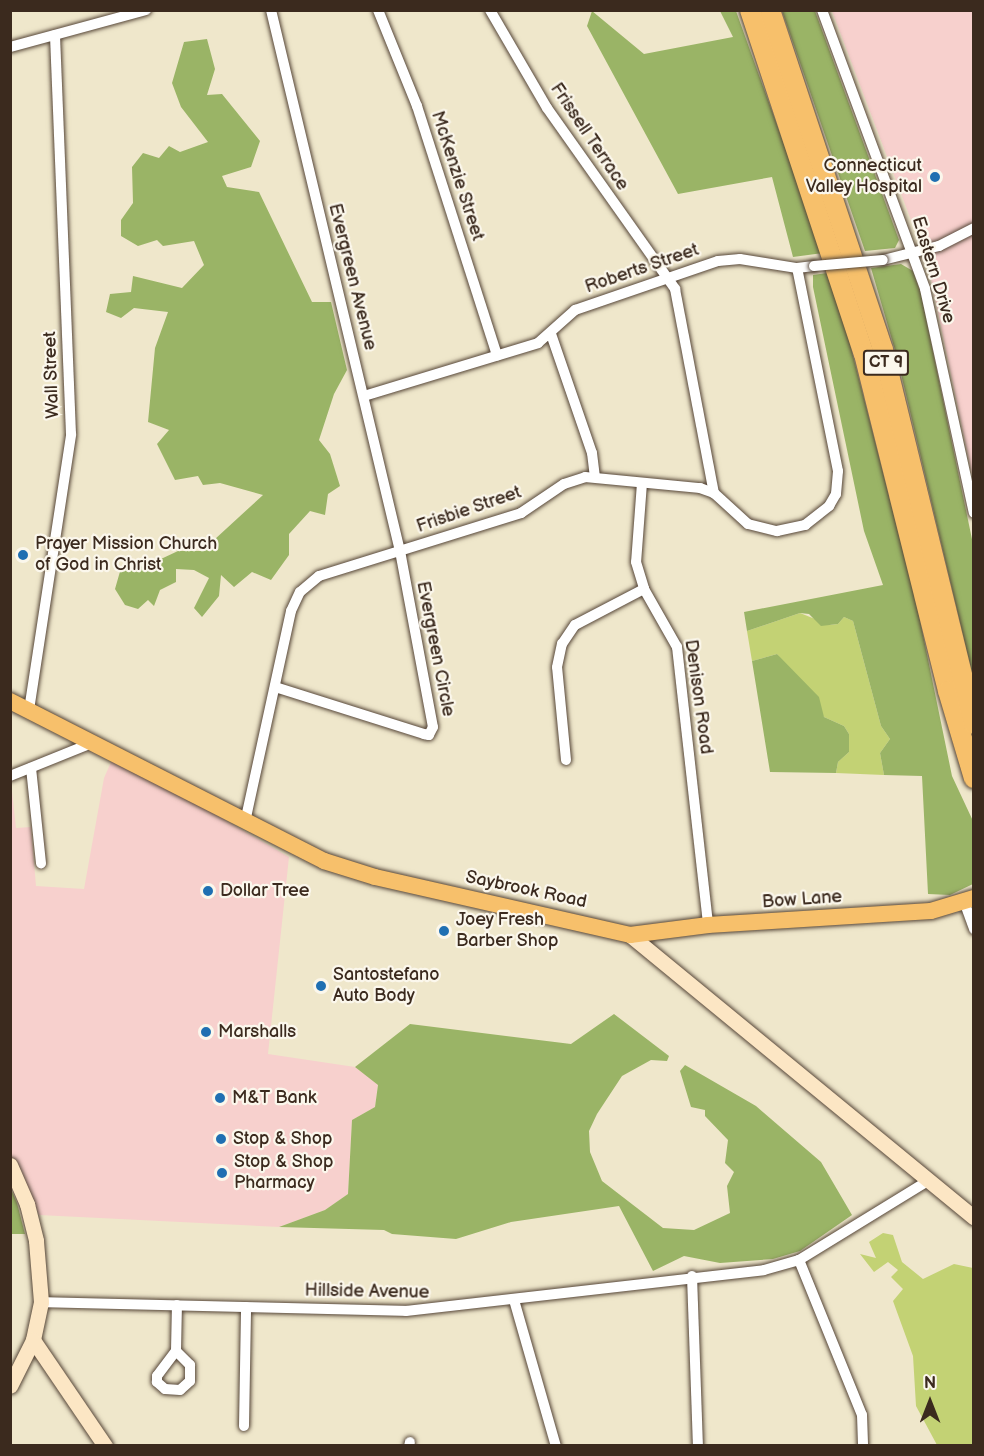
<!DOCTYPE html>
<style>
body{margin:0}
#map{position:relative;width:984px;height:1456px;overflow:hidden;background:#efe7cb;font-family:"Balsamiq Sans",sans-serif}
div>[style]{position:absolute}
.built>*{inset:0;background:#f7d0cd}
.green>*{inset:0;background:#c3d274}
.forest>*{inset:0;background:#9ab466}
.roads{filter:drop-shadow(0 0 2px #564638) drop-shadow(0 0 2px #564638)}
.minor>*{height:10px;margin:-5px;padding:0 5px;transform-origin:5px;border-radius:5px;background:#fff}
.secondary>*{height:15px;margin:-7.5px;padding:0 7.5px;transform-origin:7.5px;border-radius:7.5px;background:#fce6c4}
.primary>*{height:16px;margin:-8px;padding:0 8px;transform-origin:8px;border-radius:8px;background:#f7c06b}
.motorway>*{height:20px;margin:-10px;padding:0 10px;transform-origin:10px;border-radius:10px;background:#f7c06b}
.bridges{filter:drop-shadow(0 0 2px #564638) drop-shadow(0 0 2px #564638)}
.minor-bridge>*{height:10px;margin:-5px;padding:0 5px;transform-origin:5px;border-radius:5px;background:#fff}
.dots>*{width:16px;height:16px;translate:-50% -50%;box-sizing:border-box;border:3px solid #fbf7ec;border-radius:50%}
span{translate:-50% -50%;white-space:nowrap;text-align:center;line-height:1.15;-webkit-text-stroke:4.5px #fbf7ec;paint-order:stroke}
.shield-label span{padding:2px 4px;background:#fbf7ec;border:2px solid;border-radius:4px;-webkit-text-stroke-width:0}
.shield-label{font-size:16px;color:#3b2a1e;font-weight:700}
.street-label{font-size:18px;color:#3b2a1e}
.poi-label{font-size:18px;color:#3b2a1e}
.right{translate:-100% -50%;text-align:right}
.left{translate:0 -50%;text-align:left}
.frame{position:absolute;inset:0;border:12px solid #3b2a1e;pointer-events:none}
.north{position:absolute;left:900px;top:1372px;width:60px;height:60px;-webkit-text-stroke:4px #fbf7ec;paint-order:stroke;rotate:0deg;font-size:16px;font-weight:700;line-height:24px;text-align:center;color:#3b2a1e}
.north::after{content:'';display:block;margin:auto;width:21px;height:27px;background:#3b2a1e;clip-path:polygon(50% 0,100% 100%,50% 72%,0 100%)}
</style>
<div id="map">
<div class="built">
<i style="clip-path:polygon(832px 11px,973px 11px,973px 479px,928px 265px)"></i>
<i style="clip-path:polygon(112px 760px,149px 776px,289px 857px,268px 1054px,355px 1067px,378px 1084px,375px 1107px,352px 1120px,348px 1194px,325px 1210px,279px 1227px,39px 1215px,11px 1156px,11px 782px,16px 828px,31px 827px,36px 886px,84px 889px,104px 778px)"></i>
</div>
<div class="green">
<i style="clip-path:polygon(800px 613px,830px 625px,838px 624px,844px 617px,853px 621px,881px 726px,890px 739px,880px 753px,884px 775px,836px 773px,838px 762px,849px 752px,849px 734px,844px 726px,824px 717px,777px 654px,752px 661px,747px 631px)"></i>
<i style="clip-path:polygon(883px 1233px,893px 1235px,902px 1262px,923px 1279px,954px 1264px,973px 1268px,973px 1445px,937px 1445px,916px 1406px,913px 1356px,893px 1301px,903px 1289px,891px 1277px,898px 1270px,888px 1262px,874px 1272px,860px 1254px,876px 1258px,869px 1242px)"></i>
</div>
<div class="forest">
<i style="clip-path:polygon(592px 11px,644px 54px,733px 37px,720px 11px,736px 11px,823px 253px,793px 257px,772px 177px,678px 194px,587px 26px)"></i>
<i style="clip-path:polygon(782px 11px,815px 11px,899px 240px,895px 248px,865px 251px)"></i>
<i style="clip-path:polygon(207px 39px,215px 69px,207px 95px,222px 94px,260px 141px,251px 167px,222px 176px,227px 187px,259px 192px,312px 302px,331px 302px,347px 370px,334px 394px,319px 440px,330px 454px,340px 486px,328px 494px,325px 515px,310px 511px,289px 534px,289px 555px,271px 580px,252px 572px,234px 587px,221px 575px,219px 596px,202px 617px,194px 608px,209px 578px,194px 570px,176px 569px,176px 582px,160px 590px,154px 606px,148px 600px,138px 609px,125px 605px,115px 589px,121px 568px,146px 566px,178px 551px,202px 551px,263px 495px,220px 483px,203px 485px,198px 476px,175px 480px,157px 444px,169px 430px,148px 422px,155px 348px,168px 312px,134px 308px,121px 318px,106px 312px,110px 294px,131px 292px,133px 276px,182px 288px,204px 265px,194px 241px,163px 246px,157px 240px,138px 246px,121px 236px,121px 220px,133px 203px,132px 167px,143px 153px,159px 158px,169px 146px,180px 152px,208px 142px,181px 107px,172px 83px,184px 42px)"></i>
<i style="clip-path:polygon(901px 264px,913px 271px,921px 294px,973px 544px,973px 677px,897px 357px,871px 268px)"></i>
<i style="clip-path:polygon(827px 273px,833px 278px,916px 601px,952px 776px,973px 821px,973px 884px,950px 895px,928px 894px,922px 776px,884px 775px,880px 753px,890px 739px,881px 726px,853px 621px,844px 617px,838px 624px,821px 626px,809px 614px,800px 613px,747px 631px,744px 612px,883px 585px,864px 531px,813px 287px,813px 275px)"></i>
<i style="clip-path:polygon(777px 654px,819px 697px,824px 717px,844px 726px,849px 734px,849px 752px,838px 762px,836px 773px,770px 772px,752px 661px)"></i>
<i style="clip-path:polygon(614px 1014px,669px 1056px,667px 1061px,651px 1060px,622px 1076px,597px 1114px,589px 1131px,590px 1152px,602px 1181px,663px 1228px,694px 1230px,730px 1213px,727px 1186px,734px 1172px,725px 1163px,728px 1140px,705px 1116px,705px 1110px,691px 1107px,680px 1071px,685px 1065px,756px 1106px,821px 1162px,852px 1215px,800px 1251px,773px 1259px,720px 1263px,684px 1256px,653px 1271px,619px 1206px,511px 1222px,456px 1239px,392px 1234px,384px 1230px,279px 1227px,325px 1210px,348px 1194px,352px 1120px,375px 1107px,378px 1085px,355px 1067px,410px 1024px,571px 1044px)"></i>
<i style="clip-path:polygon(11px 1189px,17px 1203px,25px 1234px,11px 1234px)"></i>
</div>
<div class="roads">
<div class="minor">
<i style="left:271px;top:10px;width:556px;rotate:76.59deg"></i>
<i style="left:400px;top:551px;width:179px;rotate:79.4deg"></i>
<i style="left:433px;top:727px;width:9px;rotate:117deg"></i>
<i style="left:429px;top:735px;width:5px;rotate:-169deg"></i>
<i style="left:424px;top:734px;width:156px;rotate:-162.5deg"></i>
<i style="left:378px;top:10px;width:104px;rotate:67.9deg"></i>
<i style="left:417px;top:106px;width:262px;rotate:72.2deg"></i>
<i style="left:490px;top:10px;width:113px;rotate:59.8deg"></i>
<i style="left:547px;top:108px;width:222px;rotate:54.7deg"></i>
<i style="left:675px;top:289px;width:208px;rotate:79.2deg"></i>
<i style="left:822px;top:10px;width:297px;rotate:69.7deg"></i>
<i style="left:925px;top:289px;width:229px;rotate:77.7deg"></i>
<i style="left:10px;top:47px;width:141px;rotate:-15.2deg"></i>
<i style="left:883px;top:260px;width:58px;rotate:-14deg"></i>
<i style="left:939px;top:246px;width:39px;rotate:-27deg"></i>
<i style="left:551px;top:334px;width:126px;rotate:71deg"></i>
<i style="left:592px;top:453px;width:24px;rotate:83deg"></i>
<i style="left:364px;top:396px;width:182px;rotate:-16.9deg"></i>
<i style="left:538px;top:343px;width:50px;rotate:-41.7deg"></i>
<i style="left:575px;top:310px;width:151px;rotate:-18.9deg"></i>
<i style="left:718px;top:261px;width:22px;rotate:-5deg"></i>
<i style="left:740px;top:259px;width:58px;rotate:9deg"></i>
<i style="left:797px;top:268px;width:17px;rotate:-7deg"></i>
<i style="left:642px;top:483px;width:79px;rotate:94.3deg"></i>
<i style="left:636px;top:562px;width:28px;rotate:73deg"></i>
<i style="left:644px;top:589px;width:67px;rotate:60.4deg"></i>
<i style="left:677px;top:647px;width:280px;rotate:83.6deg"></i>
<i style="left:29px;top:710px;width:279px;rotate:-81.3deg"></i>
<i style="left:71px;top:434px;width:399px;rotate:-92.3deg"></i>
<i style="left:566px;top:760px;width:93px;rotate:-95.5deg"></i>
<i style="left:557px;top:667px;width:24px;rotate:-78deg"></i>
<i style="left:562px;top:644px;width:23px;rotate:-56deg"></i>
<i style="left:575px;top:625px;width:78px;rotate:-27.6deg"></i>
<i style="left:31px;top:768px;width:96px;rotate:84deg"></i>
<i style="left:10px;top:776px;width:91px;rotate:-22deg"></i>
<i style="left:245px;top:822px;width:216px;rotate:-77.7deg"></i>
<i style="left:291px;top:611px;width:21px;rotate:-65deg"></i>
<i style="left:300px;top:592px;width:25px;rotate:-40deg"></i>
<i style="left:319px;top:576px;width:212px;rotate:-17.3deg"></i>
<i style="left:521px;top:513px;width:52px;rotate:-34deg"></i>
<i style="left:564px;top:484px;width:22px;rotate:-18deg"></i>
<i style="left:585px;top:477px;width:116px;rotate:5.5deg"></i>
<i style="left:700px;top:488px;width:15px;rotate:20deg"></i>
<i style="left:714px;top:493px;width:46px;rotate:42.4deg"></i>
<i style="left:748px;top:524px;width:30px;rotate:14deg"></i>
<i style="left:777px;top:531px;width:29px;rotate:-12deg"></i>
<i style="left:805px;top:525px;width:31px;rotate:-38deg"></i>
<i style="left:829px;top:506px;width:14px;rotate:-60deg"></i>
<i style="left:836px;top:494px;width:23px;rotate:-85deg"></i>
<i style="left:838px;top:471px;width:207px;rotate:-101.4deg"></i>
<i style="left:965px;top:904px;width:27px;rotate:70deg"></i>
<i style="left:799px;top:1260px;width:167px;rotate:67.9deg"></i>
<i style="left:862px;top:1415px;width:31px;rotate:88deg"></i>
<i style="left:692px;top:1276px;width:170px;rotate:88deg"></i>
<i style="left:514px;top:1300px;width:152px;rotate:74deg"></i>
<i style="left:41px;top:1302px;width:365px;rotate:1.4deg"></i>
<i style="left:406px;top:1311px;width:360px;rotate:-6.5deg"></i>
<i style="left:764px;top:1270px;width:36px;rotate:-16deg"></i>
<i style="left:799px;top:1260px;width:151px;rotate:-31.5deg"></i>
<i style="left:176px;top:1351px;width:20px;rotate:45deg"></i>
<i style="left:190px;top:1365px;width:16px;rotate:90deg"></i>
<i style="left:190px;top:1381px;width:13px;rotate:138deg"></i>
<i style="left:180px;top:1390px;width:15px;rotate:-176deg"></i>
<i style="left:165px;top:1389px;width:11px;rotate:-139deg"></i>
<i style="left:157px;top:1382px;width:6px;rotate:-90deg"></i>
<i style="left:157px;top:1376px;width:31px;rotate:-53deg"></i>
<i style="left:176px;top:1351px;width:46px;rotate:-88.8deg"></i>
<i style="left:244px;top:1426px;width:119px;rotate:-89deg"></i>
<i style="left:409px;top:1446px;width:4px;rotate:-76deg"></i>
</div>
<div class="secondary">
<i style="left:630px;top:935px;width:445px;rotate:39.4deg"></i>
<i style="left:10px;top:1165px;width:43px;rotate:66.4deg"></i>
<i style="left:27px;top:1204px;width:38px;rotate:76deg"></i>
<i style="left:36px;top:1241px;width:61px;rotate:85.3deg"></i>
<i style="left:41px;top:1302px;width:39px;rotate:102deg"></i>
<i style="left:33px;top:1340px;width:51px;rotate:116.6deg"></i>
<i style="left:33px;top:1340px;width:128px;rotate:55.8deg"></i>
</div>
<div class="primary">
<i style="left:10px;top:701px;width:352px;rotate:27deg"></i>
<i style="left:324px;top:861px;width:53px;rotate:17.4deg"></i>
<i style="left:375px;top:877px;width:262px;rotate:12.8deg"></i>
<i style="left:630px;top:935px;width:79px;rotate:-7.3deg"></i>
<i style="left:708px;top:925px;width:223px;rotate:-3.6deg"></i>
<i style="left:931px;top:911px;width:45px;rotate:-16.8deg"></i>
</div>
<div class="motorway">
<i style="left:750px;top:10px;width:362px;rotate:71.7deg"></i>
<i style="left:864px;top:354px;width:347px;rotate:76deg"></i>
<i style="left:948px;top:691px;width:91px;rotate:73.4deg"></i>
<i style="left:770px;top:10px;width:358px;rotate:71.6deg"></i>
<i style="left:883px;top:350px;width:385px;rotate:76.3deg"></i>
</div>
</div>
<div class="bridges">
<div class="minor-bridge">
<i style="left:814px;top:266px;width:69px;rotate:-5deg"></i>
</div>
</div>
<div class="dots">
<i style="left:935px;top:177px;background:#1f6fb2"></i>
<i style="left:23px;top:555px;background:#1f6fb2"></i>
<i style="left:208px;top:891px;background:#1f6fb2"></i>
<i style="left:444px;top:931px;background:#1f6fb2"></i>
<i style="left:321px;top:986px;background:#1f6fb2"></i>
<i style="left:206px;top:1032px;background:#1f6fb2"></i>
<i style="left:220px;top:1098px;background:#1f6fb2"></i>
<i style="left:221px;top:1139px;background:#1f6fb2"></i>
<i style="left:222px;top:1173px;background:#1f6fb2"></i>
</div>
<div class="shield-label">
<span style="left:886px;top:363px">CT 9</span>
</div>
<div class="street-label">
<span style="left:589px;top:137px;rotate:56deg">Frissell Terrace</span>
<span style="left:457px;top:176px;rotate:72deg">McKenzie Street</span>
<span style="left:642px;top:269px;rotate:-19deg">Roberts Street</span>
<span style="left:933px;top:270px;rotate:73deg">Eastern Drive</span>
<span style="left:352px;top:277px;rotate:76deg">Evergreen Avenue</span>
<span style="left:52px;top:375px;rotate:-92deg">Wall Street</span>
<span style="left:469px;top:510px;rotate:-19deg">Frisbie Street</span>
<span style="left:435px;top:649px;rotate:79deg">Evergreen Circle</span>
<span style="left:698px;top:697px;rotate:82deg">Denison Road</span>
<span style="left:526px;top:890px;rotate:12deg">Saybrook Road</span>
<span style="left:802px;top:900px;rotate:-4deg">Bow Lane</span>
<span style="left:367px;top:1292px;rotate:1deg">Hillside Avenue</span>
</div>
<div class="poi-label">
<span class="right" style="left:922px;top:177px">Connecticut<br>Valley Hospital</span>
<span class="left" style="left:35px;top:555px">Prayer Mission Church<br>of God in Christ</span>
<span class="left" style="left:220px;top:891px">Dollar Tree</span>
<span class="left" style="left:456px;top:931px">Joey Fresh<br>Barber Shop</span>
<span class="left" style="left:333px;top:986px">Santostefano<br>Auto Body</span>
<span class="left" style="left:218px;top:1032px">Marshalls</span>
<span class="left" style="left:232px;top:1098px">M&amp;T Bank</span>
<span class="left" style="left:233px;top:1139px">Stop &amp; Shop</span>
<span class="left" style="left:234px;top:1173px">Stop &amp; Shop<br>Pharmacy</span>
</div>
<div class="frame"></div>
<div class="north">N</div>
</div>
